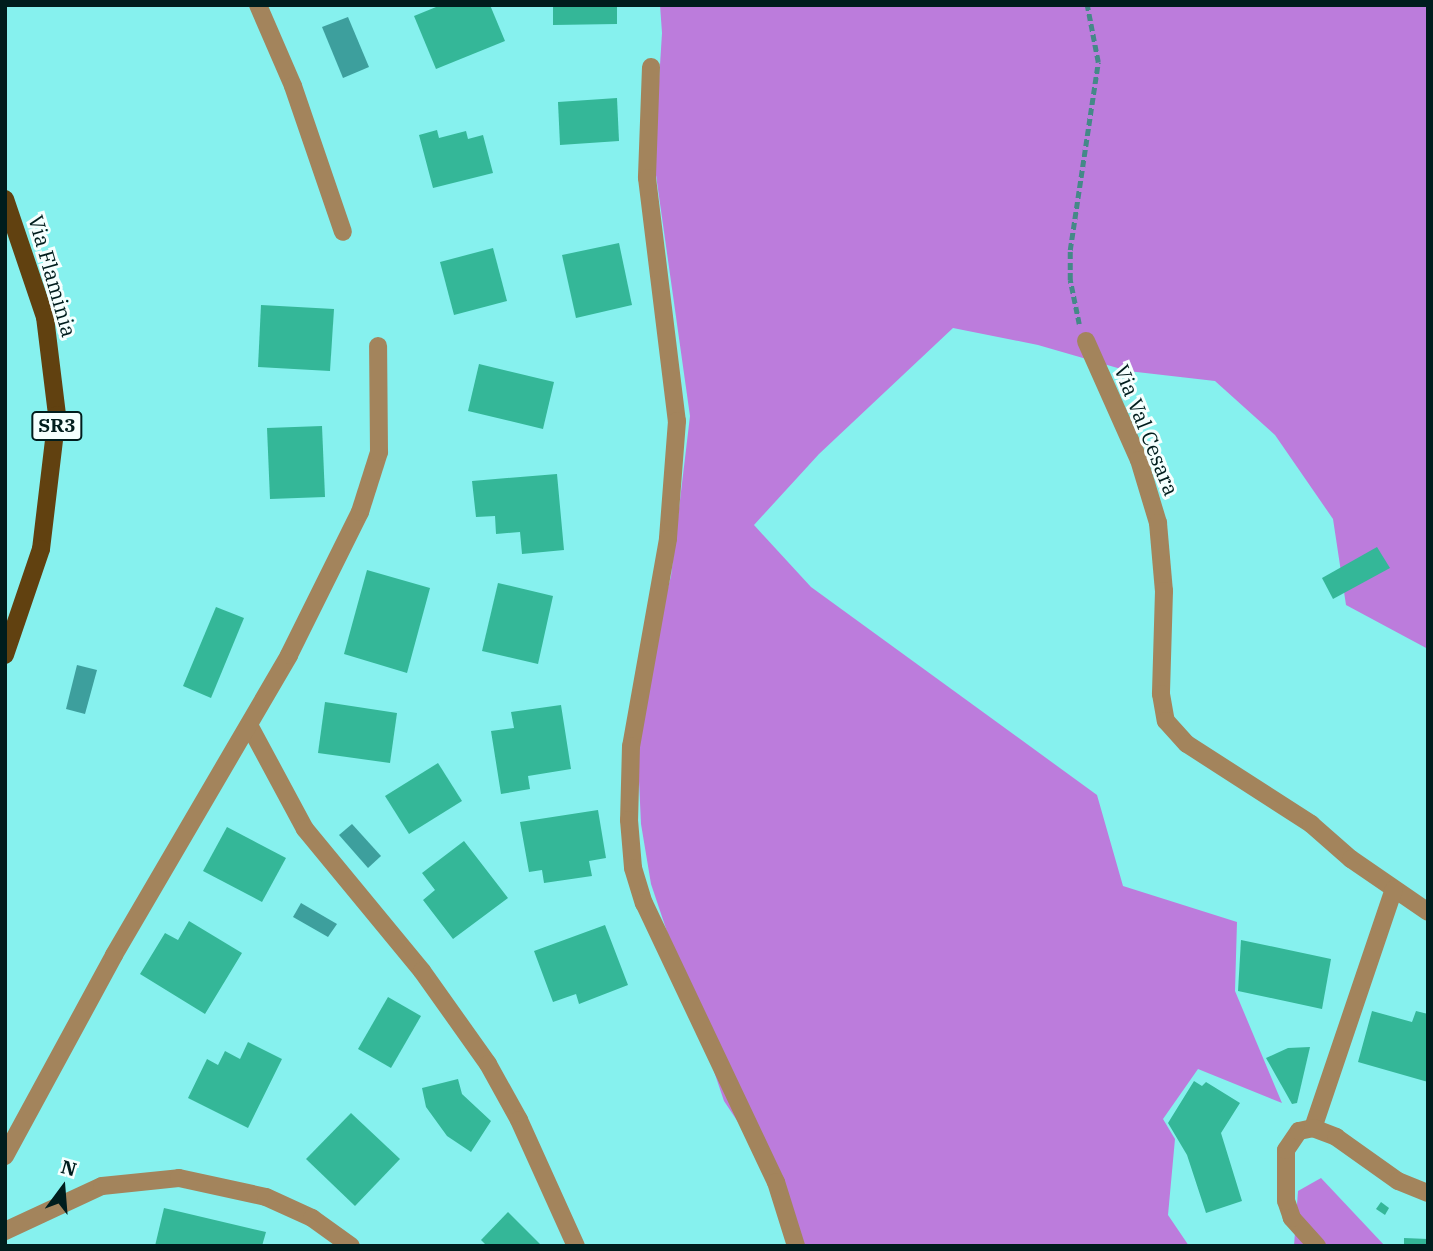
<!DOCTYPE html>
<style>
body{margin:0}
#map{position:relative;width:1433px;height:1251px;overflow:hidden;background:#86f1ee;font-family:"IBM Plex Serif",serif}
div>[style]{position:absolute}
.forest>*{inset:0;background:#bc7cdc}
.water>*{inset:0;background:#3d9f9d}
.building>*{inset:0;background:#34b798}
.path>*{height:4.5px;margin-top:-2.25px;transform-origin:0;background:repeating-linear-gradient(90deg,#448988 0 7px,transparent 0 10.5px)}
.minor>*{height:18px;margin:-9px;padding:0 9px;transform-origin:9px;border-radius:9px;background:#a3845c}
.major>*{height:18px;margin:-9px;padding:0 9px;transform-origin:9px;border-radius:9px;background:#614110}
span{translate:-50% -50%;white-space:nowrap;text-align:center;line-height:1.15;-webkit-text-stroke:6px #f5fffe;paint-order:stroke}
.shield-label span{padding:2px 5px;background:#f5fffe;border:2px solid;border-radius:5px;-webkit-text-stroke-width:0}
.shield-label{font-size:19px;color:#001d1d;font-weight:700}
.street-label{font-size:21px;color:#001d1d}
.frame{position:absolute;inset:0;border:7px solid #001d1d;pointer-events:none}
.north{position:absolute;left:28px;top:1153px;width:70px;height:70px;-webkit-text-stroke:5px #f5fffe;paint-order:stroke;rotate:16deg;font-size:19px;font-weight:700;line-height:28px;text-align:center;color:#001d1d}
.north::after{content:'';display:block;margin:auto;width:24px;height:32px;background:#001d1d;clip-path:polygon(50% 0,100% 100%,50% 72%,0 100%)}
</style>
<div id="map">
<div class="forest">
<i style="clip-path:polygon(660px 5px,1428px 5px,1428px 649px,1346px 605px,1333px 519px,1275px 435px,1215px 381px,1128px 371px,1038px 345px,953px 328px,819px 454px,754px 525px,811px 587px,1097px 795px,1123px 886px,1237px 922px,1235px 991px,1282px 1103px,1198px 1069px,1163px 1119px,1175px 1139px,1168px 1215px,1189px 1246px,800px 1246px,780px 1185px,724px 1101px,651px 884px,641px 824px,637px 738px,646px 674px,671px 576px,690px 416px,654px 161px,662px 33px)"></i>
<i style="clip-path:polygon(1321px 1178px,1385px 1246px,1294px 1246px,1298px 1191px)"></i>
</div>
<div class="water">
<i style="clip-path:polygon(348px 17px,369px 67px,343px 78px,322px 27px)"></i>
<i style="clip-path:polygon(77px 665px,97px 670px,85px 714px,66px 709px)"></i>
<i style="clip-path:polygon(352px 824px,381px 856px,368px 868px,339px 835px)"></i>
<i style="clip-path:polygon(301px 903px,337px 924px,328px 937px,293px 917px)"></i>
</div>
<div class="building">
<i style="clip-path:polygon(441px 5px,490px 5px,505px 41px,436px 69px,414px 16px)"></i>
<i style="clip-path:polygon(553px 5px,617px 5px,617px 24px,553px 25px)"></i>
<i style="clip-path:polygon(617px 98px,619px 141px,560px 145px,558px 102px)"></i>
<i style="clip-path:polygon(437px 130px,439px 138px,466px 131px,468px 139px,483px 135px,493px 173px,433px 188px,419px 135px)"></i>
<i style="clip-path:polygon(619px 243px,632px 305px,576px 318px,562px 255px)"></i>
<i style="clip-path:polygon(493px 248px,507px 301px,454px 315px,440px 262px)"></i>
<i style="clip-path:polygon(261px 305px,334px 309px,330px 371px,258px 367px)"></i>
<i style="clip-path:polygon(479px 364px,554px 382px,543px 429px,468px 411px)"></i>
<i style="clip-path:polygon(322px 426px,325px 497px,270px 499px,267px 428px)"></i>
<i style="clip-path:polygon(557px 474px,564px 550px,522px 554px,520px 532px,496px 534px,495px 516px,476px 517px,472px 481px)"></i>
<i style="clip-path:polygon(1377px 547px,1390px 568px,1333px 599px,1322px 578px)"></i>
<i style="clip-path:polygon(367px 570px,430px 588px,407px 673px,344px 654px)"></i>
<i style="clip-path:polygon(498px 583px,553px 596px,538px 664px,482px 651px)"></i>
<i style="clip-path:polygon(216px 607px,244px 618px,211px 698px,183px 686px)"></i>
<i style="clip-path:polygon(325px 702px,397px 713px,390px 763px,318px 753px)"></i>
<i style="clip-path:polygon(561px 705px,571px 769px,528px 776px,530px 789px,501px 794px,491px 731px,514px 728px,511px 712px)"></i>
<i style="clip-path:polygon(438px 763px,462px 801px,409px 834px,385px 796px)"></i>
<i style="clip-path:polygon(598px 810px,606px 858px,589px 861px,592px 876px,544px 883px,542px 870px,529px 872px,520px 822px)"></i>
<i style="clip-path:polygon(227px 827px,286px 858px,262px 902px,203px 871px)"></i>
<i style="clip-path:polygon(464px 841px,508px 898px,453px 939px,423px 900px,435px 890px,422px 873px)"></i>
<i style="clip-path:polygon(189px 921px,242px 953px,205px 1014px,140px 974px,165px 933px,178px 940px)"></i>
<i style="clip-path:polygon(605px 925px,628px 985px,579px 1004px,576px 994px,553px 1002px,534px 951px)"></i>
<i style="clip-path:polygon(1241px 940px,1331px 959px,1322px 1009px,1238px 991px)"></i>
<i style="clip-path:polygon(388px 997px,421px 1016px,391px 1068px,358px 1049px)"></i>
<i style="clip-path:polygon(1372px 1011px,1412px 1022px,1416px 1011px,1428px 1014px,1428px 1082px,1358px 1062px)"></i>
<i style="clip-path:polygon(248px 1042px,282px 1059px,248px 1128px,188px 1098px,207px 1059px,218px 1065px,225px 1051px,240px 1059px)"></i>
<i style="clip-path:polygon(1310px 1047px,1297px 1103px,1292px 1104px,1266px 1058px,1288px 1048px)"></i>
<i style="clip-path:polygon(458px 1079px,462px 1094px,491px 1121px,471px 1152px,447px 1136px,426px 1107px,422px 1088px)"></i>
<i style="clip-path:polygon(1194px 1081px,1202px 1086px,1206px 1082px,1240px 1103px,1221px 1133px,1242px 1201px,1206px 1213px,1187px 1155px,1168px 1123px)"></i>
<i style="clip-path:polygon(351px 1113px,400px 1159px,355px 1206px,306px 1159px)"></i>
<i style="clip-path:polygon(1381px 1202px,1389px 1208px,1385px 1215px,1376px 1209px)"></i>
<i style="clip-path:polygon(164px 1208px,266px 1232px,262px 1246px,155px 1246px)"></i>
<i style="clip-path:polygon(508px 1212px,542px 1246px,487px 1246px,481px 1240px)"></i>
<i style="clip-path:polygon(1404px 1238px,1428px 1239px,1428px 1246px,1404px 1246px)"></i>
</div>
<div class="path">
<i style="left:1079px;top:324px;width:45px;rotate:-101.6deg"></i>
<i style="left:1070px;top:280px;width:30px;rotate:-90deg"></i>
<i style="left:1070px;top:250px;width:190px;rotate:-81.5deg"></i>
<i style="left:1098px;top:62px;width:58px;rotate:-100.9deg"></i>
</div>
<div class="minor">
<i style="left:258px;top:5px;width:88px;rotate:66.6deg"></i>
<i style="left:293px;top:86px;width:154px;rotate:71.1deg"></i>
<i style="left:651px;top:67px;width:111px;rotate:92.1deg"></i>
<i style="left:647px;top:178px;width:245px;rotate:83deg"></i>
<i style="left:677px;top:421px;width:118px;rotate:94.4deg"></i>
<i style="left:668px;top:539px;width:210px;rotate:100.1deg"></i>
<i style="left:631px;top:746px;width:74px;rotate:91.5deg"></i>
<i style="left:629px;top:820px;width:48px;rotate:85.2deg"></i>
<i style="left:633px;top:868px;width:37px;rotate:73deg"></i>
<i style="left:644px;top:903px;width:309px;rotate:64.7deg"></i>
<i style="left:776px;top:1182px;width:67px;rotate:72.6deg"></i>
<i style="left:1086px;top:341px;width:130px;rotate:66deg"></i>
<i style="left:1139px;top:460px;width:66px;rotate:73.2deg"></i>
<i style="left:1158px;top:523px;width:68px;rotate:85deg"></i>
<i style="left:1164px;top:591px;width:103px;rotate:91.7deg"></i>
<i style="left:1161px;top:694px;width:27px;rotate:80deg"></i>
<i style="left:1166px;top:721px;width:31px;rotate:48deg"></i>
<i style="left:1187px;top:744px;width:148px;rotate:32.8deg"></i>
<i style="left:1311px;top:824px;width:53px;rotate:41.2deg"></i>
<i style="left:1351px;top:859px;width:93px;rotate:34.5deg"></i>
<i style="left:249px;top:725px;width:118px;rotate:61.7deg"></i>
<i style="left:305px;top:829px;width:184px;rotate:50.5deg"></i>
<i style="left:422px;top:971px;width:114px;rotate:54.6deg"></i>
<i style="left:488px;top:1064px;width:64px;rotate:61deg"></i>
<i style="left:519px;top:1120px;width:138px;rotate:65.7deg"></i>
<i style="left:1313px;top:1128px;width:252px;rotate:-71.3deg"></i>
<i style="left:5px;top:1156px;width:229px;rotate:-61.5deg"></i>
<i style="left:114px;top:955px;width:347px;rotate:-59.7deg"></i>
<i style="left:289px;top:655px;width:160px;rotate:-63.6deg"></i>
<i style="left:360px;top:512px;width:63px;rotate:-72.4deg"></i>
<i style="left:379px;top:452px;width:106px;rotate:-90.5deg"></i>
<i style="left:5px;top:1231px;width:107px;rotate:-24.9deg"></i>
<i style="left:102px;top:1186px;width:77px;rotate:-5.9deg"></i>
<i style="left:179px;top:1178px;width:89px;rotate:12.3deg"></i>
<i style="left:266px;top:1197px;width:51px;rotate:24.5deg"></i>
<i style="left:312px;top:1218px;width:48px;rotate:35.7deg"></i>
<i style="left:1317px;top:1246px;width:38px;rotate:-132deg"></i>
<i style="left:1292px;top:1218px;width:18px;rotate:-109deg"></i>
<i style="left:1286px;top:1201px;width:51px;rotate:-90deg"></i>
<i style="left:1286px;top:1150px;width:23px;rotate:-56deg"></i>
<i style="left:1299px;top:1131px;width:14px;rotate:-12deg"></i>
<i style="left:1313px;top:1128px;width:25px;rotate:21deg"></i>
<i style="left:1336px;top:1137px;width:76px;rotate:35.4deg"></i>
<i style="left:1398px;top:1181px;width:32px;rotate:22deg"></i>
</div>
<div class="major">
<i style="left:5px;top:199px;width:125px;rotate:71.3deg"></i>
<i style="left:45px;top:317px;width:99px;rotate:83deg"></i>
<i style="left:57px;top:415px;width:135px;rotate:96.8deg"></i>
<i style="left:41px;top:549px;width:112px;rotate:108.8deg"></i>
</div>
<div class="shield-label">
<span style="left:57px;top:426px">SR3</span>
</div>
<div class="street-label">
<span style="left:53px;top:276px;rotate:74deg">Via Flaminia</span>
<span style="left:1147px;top:430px;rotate:68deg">Via Val Cesara</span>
</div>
<div class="frame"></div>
<div class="north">N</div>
</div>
